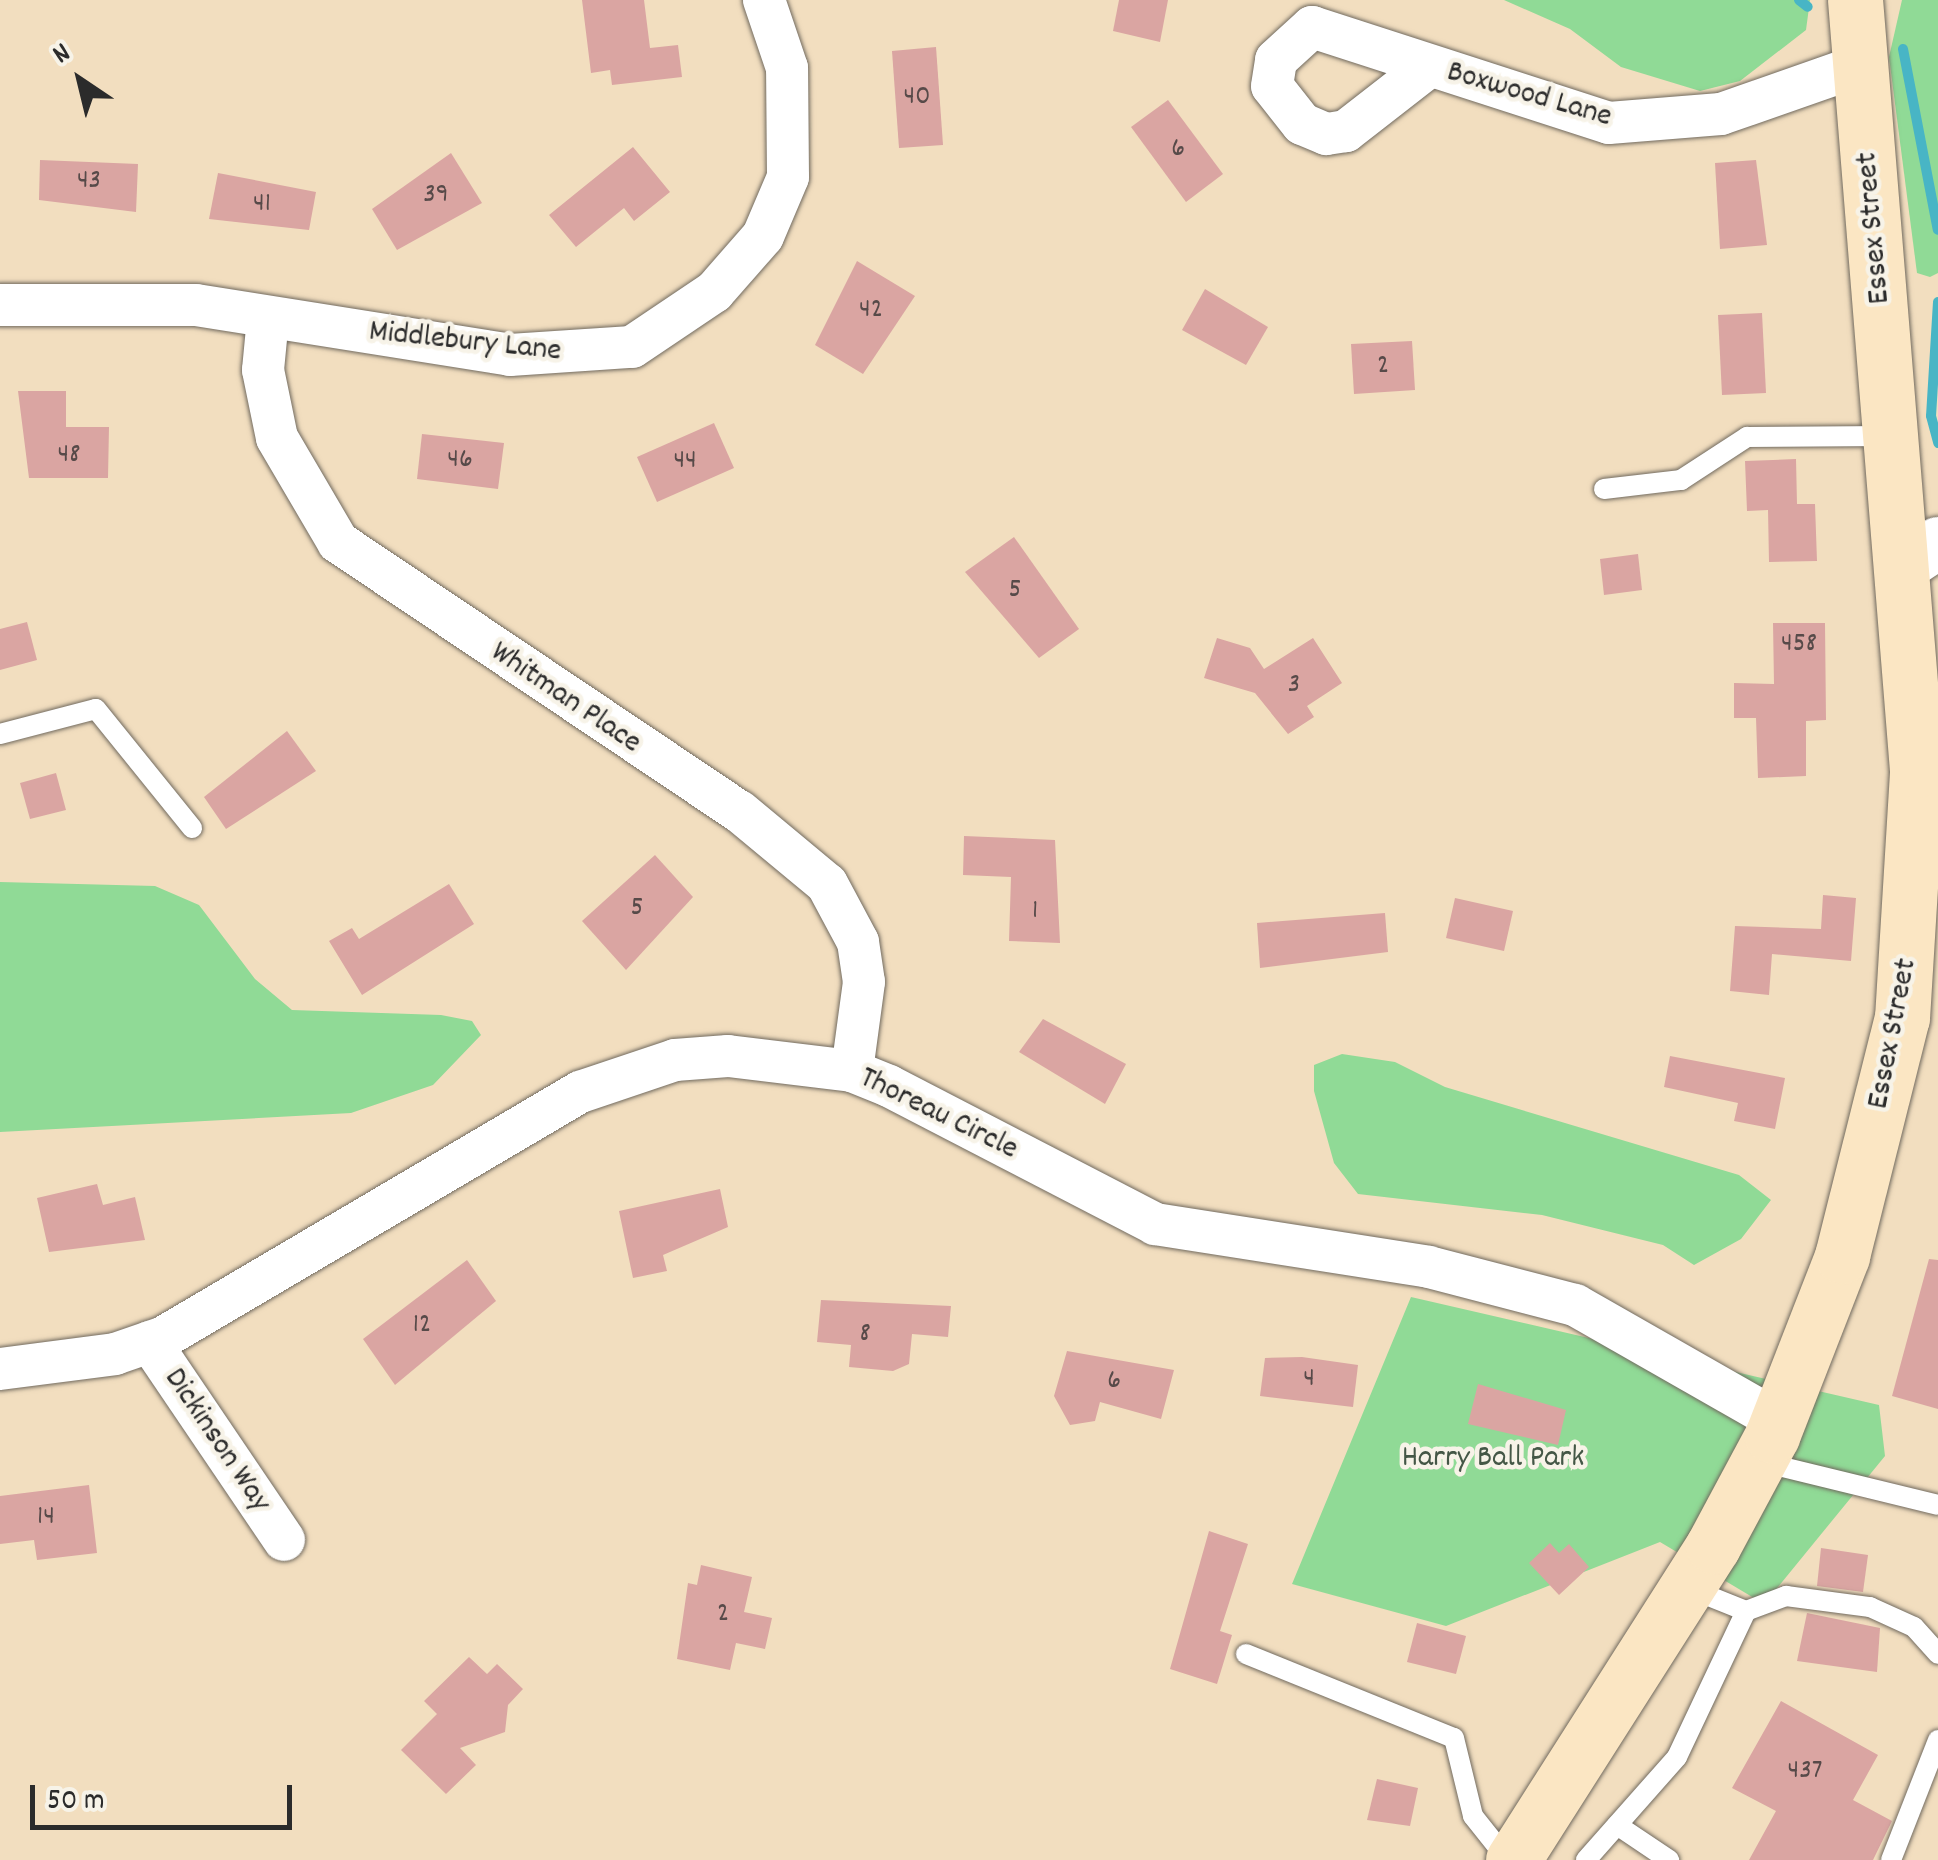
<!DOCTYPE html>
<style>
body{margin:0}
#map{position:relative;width:1938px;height:1860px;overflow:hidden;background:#f2debf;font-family:Dekko,sans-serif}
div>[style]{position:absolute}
.green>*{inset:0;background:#90da96}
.stream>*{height:10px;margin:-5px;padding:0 5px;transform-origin:5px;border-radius:5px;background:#48b5c5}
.building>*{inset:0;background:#daa5a2}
.roads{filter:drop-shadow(0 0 2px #716a5f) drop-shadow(0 0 2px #716a5f)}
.service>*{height:20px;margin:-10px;padding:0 10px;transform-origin:10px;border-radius:10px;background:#fff}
.minor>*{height:42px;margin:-21px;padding:0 21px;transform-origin:21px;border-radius:21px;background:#fff}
.tertiary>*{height:52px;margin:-26px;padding:0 26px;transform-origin:26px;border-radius:26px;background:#fff}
.secondary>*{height:55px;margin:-27.5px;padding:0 27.5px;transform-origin:27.5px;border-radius:27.5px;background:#fbe6c3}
span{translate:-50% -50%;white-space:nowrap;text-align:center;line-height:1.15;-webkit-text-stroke:9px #f7f3e8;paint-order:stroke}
.number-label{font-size:28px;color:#574a49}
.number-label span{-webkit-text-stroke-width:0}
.street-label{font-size:32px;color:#2b2b2b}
.park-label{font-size:32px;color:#445746}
.north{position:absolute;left:30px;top:30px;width:100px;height:100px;-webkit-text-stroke:8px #f7f3e8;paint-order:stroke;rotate:325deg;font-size:28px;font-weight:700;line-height:40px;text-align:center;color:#2b2b2b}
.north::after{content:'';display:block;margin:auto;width:35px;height:45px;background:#2b2b2b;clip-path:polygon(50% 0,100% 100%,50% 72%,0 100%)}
.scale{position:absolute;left:30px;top:1785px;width:262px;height:45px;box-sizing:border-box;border:5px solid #2b2b2b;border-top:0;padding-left:12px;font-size:30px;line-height:35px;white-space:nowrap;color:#2b2b2b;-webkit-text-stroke:8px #f7f3e8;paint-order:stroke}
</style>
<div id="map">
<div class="green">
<i style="clip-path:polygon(1504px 0,1810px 0,1806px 30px,1740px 81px,1700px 91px,1621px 67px,1570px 29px)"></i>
<i style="clip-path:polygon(1902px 0,1938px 0,1938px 273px,1930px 277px,1917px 273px,1889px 57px)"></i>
<i style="clip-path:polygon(0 882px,155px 886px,199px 905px,255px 979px,292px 1010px,441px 1015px,472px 1021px,481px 1035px,433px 1085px,351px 1113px,0 1132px)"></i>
<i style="clip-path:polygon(1342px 1054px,1395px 1062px,1445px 1087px,1739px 1175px,1771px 1200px,1741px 1239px,1694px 1265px,1663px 1245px,1542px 1215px,1358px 1194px,1334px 1163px,1314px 1091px,1314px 1065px)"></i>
<i style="clip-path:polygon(1411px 1297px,1879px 1405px,1885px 1456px,1764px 1604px,1660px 1542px,1446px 1626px,1292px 1584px)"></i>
</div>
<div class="stream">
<i style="left:1799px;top:0;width:11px;rotate:38deg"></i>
<i style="left:1903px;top:49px;width:184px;rotate:79.1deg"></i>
<i style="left:1938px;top:302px;width:114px;rotate:93.5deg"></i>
<i style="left:1931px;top:416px;width:28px;rotate:75deg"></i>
</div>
<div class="building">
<i style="clip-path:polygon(582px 0,644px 0,650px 48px,678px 45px,682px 77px,612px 85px,610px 70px,591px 73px)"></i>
<i style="clip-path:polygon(1119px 0,1168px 0,1160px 42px,1113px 31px)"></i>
<i style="clip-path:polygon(936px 47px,943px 145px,899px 148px,892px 51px)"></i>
<i style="clip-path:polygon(1168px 100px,1223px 174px,1186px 202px,1131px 127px)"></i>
<i style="clip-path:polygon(633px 147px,670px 192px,634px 221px,624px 208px,576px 247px,549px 215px)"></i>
<i style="clip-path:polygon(451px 153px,482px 203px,397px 250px,372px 209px)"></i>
<i style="clip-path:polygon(40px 160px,138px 164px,136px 212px,39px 200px)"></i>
<i style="clip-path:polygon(1756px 160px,1767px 245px,1720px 249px,1715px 163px)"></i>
<i style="clip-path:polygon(218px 173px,316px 192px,309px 230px,209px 219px)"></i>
<i style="clip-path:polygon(857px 261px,915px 296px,863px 374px,815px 345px)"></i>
<i style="clip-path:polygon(1205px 289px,1268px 327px,1246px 365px,1182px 330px)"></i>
<i style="clip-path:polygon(1762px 313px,1766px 393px,1722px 395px,1718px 315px)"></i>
<i style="clip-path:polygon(1412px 341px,1415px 390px,1354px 394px,1351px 344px)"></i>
<i style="clip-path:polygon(18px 391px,66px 391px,66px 427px,109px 427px,108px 478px,29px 478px)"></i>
<i style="clip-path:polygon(714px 423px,734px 468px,657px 502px,637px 457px)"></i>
<i style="clip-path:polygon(422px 434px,504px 443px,498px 489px,417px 479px)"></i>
<i style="clip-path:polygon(1796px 459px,1797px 504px,1815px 504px,1817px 561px,1769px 562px,1768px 510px,1747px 511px,1745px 461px)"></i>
<i style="clip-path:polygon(1014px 537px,1079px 629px,1039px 658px,965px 572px)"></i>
<i style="clip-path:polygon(1638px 554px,1642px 590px,1604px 595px,1600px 559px)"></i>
<i style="clip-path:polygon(27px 622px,37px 660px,0 670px,0 629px)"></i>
<i style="clip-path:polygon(1773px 623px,1825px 623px,1826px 720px,1806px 721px,1806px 776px,1758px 778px,1756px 718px,1734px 718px,1734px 683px,1774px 684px)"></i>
<i style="clip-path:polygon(1217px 638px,1250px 648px,1264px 669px,1313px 638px,1342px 683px,1307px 706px,1314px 717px,1288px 734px,1255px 693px,1204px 678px)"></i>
<i style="clip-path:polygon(287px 731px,316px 771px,226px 829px,204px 797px)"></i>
<i style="clip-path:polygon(56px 773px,66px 810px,30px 819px,20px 783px)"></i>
<i style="clip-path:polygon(964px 836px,1055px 840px,1060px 943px,1009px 941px,1011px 877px,963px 875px)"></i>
<i style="clip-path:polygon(655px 855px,693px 897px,626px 970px,582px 921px)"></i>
<i style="clip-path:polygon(449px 884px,474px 924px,362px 995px,329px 941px,352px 928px,359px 939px)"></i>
<i style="clip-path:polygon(1823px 895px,1856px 898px,1851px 961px,1772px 954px,1769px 995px,1730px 991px,1735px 926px,1821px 929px)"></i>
<i style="clip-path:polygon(1455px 898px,1513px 911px,1504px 951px,1446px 938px)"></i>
<i style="clip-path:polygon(1385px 913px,1388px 952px,1260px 968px,1257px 923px)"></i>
<i style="clip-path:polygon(1043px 1019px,1126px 1064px,1105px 1104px,1019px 1052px)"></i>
<i style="clip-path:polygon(1670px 1056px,1785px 1078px,1775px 1129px,1734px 1121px,1738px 1103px,1664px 1087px)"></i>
<i style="clip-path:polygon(97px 1184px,103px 1205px,135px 1197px,145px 1240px,49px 1252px,37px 1198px)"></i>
<i style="clip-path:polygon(720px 1189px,728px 1227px,663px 1255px,667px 1271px,633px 1278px,619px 1211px)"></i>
<i style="clip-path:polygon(1929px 1259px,1938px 1260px,1938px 1409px,1892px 1396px)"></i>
<i style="clip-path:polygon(467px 1260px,496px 1301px,395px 1385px,363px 1339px)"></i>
<i style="clip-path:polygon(821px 1300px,951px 1306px,948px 1337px,912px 1334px,909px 1364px,893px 1371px,849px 1367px,851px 1345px,817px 1342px)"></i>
<i style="clip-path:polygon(1067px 1351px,1174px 1370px,1161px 1419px,1100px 1402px,1095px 1421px,1070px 1425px,1054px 1396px)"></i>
<i style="clip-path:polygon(1302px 1357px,1358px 1365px,1353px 1407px,1260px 1396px,1265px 1358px)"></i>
<i style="clip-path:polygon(1478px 1384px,1566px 1410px,1558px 1445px,1468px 1424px)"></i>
<i style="clip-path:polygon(89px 1485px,97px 1553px,37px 1560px,34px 1540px,0 1544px,0 1496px)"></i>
<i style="clip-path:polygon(1209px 1531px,1248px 1544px,1220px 1631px,1232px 1635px,1217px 1684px,1170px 1669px)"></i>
<i style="clip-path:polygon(1550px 1543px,1559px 1553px,1569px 1544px,1589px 1567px,1559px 1595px,1529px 1563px)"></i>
<i style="clip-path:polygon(1821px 1548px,1868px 1555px,1863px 1592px,1817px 1586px)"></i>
<i style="clip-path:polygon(701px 1565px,752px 1577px,744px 1612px,772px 1618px,765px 1649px,736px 1643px,730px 1670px,677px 1659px,688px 1583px,697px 1585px)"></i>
<i style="clip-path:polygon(1807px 1613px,1880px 1628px,1877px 1672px,1797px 1661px)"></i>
<i style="clip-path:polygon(1417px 1623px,1466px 1636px,1456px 1674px,1407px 1662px)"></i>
<i style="clip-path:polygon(469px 1657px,487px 1674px,497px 1664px,523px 1689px,508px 1705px,505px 1732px,460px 1748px,476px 1765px,446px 1794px,401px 1750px,437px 1714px,424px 1701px)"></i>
<i style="clip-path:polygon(1781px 1701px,1878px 1755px,1853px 1800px,1892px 1821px,1873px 1860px,1749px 1860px,1776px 1811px,1732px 1788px)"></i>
<i style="clip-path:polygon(1377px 1779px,1418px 1788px,1410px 1826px,1367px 1820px)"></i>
</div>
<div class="roads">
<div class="service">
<i style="left:1604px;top:489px;width:78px;rotate:-6.7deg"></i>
<i style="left:1681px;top:480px;width:79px;rotate:-33.1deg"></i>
<i style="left:1747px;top:437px;width:139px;rotate:-0.4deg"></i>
<i style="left:0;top:734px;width:99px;rotate:-14.6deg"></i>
<i style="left:96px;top:709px;width:153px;rotate:51.1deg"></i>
<i style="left:1762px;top:1462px;width:181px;rotate:13.7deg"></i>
<i style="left:1746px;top:1611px;width:43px;rotate:-20.6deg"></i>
<i style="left:1786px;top:1596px;width:85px;rotate:7.5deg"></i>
<i style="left:1870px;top:1607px;width:48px;rotate:24.4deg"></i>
<i style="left:1914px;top:1627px;width:36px;rotate:48deg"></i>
<i style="left:1246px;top:1654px;width:224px;rotate:22deg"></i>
<i style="left:1454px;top:1738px;width:80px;rotate:76.3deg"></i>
<i style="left:1473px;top:1816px;width:56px;rotate:51.5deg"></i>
<i style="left:1617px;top:1825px;width:63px;rotate:33.9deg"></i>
<i style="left:1586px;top:1860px;width:137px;rotate:-48.5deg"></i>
<i style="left:1677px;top:1757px;width:161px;rotate:-64.7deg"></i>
<i style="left:1746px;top:1611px;width:59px;rotate:-158.2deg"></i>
<i style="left:1891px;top:1860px;width:129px;rotate:-68.6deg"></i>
</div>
<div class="minor">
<i style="left:1427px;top:68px;width:103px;rotate:142.1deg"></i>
<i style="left:1346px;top:131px;width:20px;rotate:171deg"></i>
<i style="left:1326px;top:134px;width:26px;rotate:-157deg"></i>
<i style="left:1302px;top:124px;width:48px;rotate:-128.3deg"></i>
<i style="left:1272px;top:86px;width:26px;rotate:-81deg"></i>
<i style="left:1276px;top:60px;width:49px;rotate:-42.5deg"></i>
<i style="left:1312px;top:27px;width:312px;rotate:17.9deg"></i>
<i style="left:1609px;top:123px;width:112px;rotate:-4.6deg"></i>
<i style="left:1721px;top:114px;width:148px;rotate:-19.3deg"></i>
<i style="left:0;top:305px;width:196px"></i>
<i style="left:196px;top:305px;width:318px;rotate:9deg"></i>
<i style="left:510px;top:355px;width:122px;rotate:-3.8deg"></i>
<i style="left:632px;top:347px;width:99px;rotate:-33.9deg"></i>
<i style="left:714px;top:292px;width:74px;rotate:-48.8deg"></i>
<i style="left:763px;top:236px;width:64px;rotate:-67deg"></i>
<i style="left:788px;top:177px;width:109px;rotate:-90.5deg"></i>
<i style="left:787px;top:68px;width:72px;rotate:-108.7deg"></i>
<i style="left:268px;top:318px;width:52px;rotate:95.5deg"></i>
<i style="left:263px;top:370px;width:69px;rotate:78.4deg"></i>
<i style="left:277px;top:438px;width:121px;rotate:59.6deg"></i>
<i style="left:338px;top:542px;width:483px;rotate:33.9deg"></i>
<i style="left:739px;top:811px;width:114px;rotate:39.7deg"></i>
<i style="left:827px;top:884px;width:66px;rotate:61.9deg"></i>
<i style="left:858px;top:942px;width:40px;rotate:81.5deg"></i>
<i style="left:864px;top:982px;width:90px;rotate:97.7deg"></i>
<i style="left:150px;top:1342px;width:239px;rotate:55.9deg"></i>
<i style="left:0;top:1369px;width:116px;rotate:-7.4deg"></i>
<i style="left:115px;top:1354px;width:52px;rotate:-19.1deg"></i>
<i style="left:164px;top:1337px;width:483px;rotate:-30.5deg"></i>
<i style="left:580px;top:1092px;width:100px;rotate:-18.6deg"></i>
<i style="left:675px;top:1060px;width:53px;rotate:-4.3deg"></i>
<i style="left:728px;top:1056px;width:125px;rotate:6.9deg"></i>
<i style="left:852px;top:1071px;width:40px;rotate:22deg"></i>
<i style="left:889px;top:1086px;width:300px;rotate:27.4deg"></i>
<i style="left:1155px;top:1224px;width:277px;rotate:8.9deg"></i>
<i style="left:1429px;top:1267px;width:151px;rotate:14.6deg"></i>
<i style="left:1575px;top:1305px;width:234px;rotate:29.7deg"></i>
</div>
<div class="tertiary">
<i style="left:1903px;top:566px;width:42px;rotate:-33.3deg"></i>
</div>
<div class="secondary">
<i style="left:1513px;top:1860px;width:372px;rotate:-57.5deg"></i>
<i style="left:1713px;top:1546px;width:125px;rotate:-61.8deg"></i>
<i style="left:1772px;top:1436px;width:193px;rotate:-68.7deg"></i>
<i style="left:1842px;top:1256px;width:245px;rotate:-75.9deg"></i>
<i style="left:1902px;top:1018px;width:248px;rotate:-86.5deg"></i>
<i style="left:1917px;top:770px;width:772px;rotate:-94.6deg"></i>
</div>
</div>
<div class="number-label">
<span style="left:917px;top:98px">40</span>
<span style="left:1178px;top:150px">6</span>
<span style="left:89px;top:182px">43</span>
<span style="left:436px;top:196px">39</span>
<span style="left:262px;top:205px">41</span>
<span style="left:871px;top:311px">42</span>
<span style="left:1383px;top:367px">2</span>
<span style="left:69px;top:456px">48</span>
<span style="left:460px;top:461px">46</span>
<span style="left:685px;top:462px">44</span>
<span style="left:1015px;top:591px">5</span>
<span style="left:1799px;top:645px">458</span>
<span style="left:1294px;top:686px">3</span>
<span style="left:637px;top:909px">5</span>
<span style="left:1035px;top:912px">1</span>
<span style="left:422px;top:1326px">12</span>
<span style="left:865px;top:1335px">8</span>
<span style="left:1309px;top:1380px">4</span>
<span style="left:1114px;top:1382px">6</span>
<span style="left:46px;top:1518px">14</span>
<span style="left:723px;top:1615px">2</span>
<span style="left:1805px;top:1772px">437</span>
</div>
<div class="street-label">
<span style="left:1529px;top:96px;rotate:16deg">Boxwood Lane</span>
<span style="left:1875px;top:228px;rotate:-95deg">Essex Street</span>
<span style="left:465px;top:343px;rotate:6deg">Middlebury Lane</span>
<span style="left:565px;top:699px;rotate:34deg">Whitman Place</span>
<span style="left:1894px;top:1034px;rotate:-79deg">Essex Street</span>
<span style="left:938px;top:1115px;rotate:26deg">Thoreau Circle</span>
<span style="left:216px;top:1441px;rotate:56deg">Dickinson Way</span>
</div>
<div class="park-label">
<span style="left:1493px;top:1459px">Harry Ball Park</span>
</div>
<div class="north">N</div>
<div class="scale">50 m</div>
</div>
